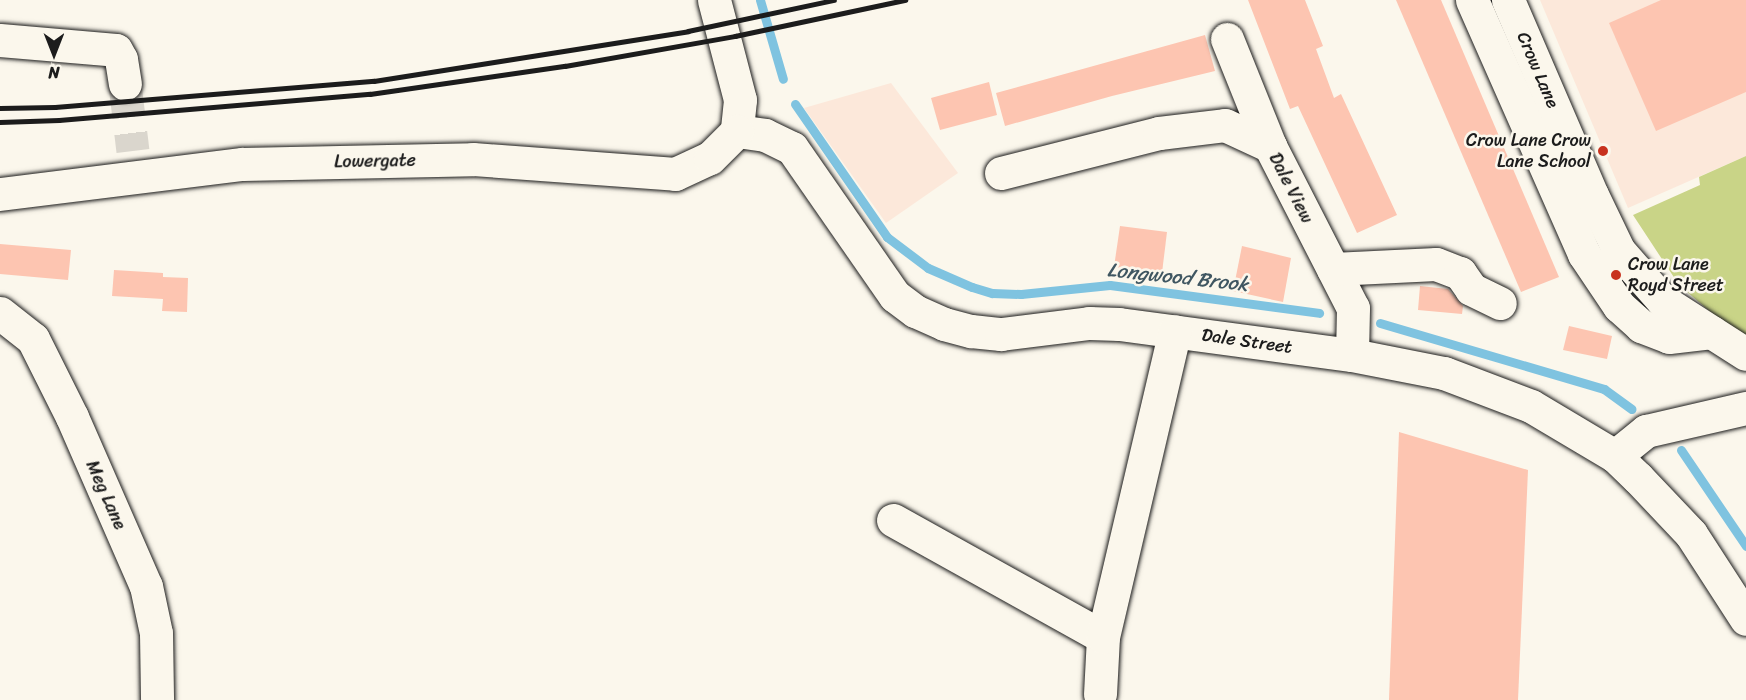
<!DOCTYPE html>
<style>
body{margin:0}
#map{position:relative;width:1746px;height:700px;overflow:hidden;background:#fbf7ec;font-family:Sriracha,sans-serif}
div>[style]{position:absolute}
.built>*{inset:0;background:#fce8da}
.green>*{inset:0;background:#c9d487}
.stream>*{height:9px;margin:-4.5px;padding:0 4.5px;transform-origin:4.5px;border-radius:4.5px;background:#7fc3e0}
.building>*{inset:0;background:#fdc5b1}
.minor-tunnel>*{height:33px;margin-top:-16.5px;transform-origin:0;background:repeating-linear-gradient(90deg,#dad6cd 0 33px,transparent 0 49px)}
.roads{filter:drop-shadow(0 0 2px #1c1c1c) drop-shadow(0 0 2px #1c1c1c)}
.minor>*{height:33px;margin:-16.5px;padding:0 16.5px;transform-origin:16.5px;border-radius:16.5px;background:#fbf7ec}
.rail>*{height:4.5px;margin:-2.25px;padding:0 2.25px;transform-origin:2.25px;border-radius:2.25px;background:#1c1c1c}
.dots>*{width:16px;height:16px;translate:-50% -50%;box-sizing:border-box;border:3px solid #fbf7ec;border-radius:50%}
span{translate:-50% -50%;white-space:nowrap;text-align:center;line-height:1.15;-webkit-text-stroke:5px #fbf7ec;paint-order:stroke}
.street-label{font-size:18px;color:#1c1c1c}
.poi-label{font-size:18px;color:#1c1c1c}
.right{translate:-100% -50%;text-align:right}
.left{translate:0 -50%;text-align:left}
.water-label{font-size:20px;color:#3f5661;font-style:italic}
.north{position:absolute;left:24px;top:24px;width:60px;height:60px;-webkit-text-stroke:4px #fbf7ec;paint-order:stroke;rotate:180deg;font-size:16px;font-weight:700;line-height:24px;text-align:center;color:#1c1c1c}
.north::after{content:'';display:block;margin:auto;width:21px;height:27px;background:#1c1c1c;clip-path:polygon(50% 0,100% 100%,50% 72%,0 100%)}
</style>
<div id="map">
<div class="built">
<i style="clip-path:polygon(1540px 0,1746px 0,1746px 156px,1628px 208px)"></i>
<i style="clip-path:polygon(891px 83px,958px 173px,886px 223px,804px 108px)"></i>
</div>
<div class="green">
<i style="clip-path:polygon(1746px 156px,1746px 336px,1728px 327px,1679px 285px,1633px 215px,1700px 185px,1699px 177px)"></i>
</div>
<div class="stream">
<i style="left:760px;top:0;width:82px;rotate:73.8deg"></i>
<i style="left:795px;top:104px;width:162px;rotate:55.3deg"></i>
<i style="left:887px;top:237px;width:51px;rotate:37.1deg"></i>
<i style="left:928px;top:268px;width:48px;rotate:23.4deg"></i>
<i style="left:972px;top:287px;width:21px;rotate:17deg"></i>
<i style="left:992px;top:293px;width:29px;rotate:2deg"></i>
<i style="left:1021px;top:294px;width:89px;rotate:-5.8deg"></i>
<i style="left:1110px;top:285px;width:211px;rotate:7.6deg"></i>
<i style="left:1380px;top:323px;width:234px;rotate:16.4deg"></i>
<i style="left:1604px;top:389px;width:34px;rotate:36deg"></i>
<i style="left:1681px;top:450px;width:116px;rotate:55.9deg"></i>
</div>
<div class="building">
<i style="clip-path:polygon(1248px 0,1305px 0,1323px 46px,1316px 49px,1334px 98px,1341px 94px,1397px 215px,1357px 233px,1298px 106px,1290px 109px)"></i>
<i style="clip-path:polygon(1396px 0,1441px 0,1559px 277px,1521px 292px)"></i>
<i style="clip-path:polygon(1661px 0,1746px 0,1746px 92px,1656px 131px,1609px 23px)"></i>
<i style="clip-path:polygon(1205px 35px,1215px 71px,1112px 96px,1005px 126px,996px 93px)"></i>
<i style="clip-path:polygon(989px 82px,997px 115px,940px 130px,931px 98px)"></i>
<i style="clip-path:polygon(1120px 226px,1167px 232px,1162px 273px,1114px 267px)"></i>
<i style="clip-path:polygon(0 244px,71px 250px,68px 280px,0 274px)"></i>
<i style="clip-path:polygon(1242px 246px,1291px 258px,1283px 302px,1233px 291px)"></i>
<i style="clip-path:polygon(114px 270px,163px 273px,163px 277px,188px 278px,187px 312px,162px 311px,163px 299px,112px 296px)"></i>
<i style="clip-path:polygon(1420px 286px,1448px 289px,1463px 306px,1462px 314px,1418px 310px)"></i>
<i style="clip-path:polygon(1569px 326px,1612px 336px,1607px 359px,1563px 350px)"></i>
<i style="clip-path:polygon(1399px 432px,1528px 470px,1518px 700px,1389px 700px)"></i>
</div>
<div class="minor-tunnel">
<i style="left:125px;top:84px;width:67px;rotate:83.2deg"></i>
</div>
<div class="roads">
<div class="minor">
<i style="left:714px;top:0;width:103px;rotate:75.4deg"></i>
<i style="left:740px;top:100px;width:31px;rotate:96deg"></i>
<i style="left:1472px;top:0;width:278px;rotate:66.2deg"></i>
<i style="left:1584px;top:254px;width:63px;rotate:56.1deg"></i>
<i style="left:1619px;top:306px;width:30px;rotate:42deg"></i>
<i style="left:1641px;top:326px;width:30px;rotate:21deg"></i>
<i style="left:1669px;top:337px;width:43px;rotate:-6.6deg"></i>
<i style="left:1508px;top:0;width:212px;rotate:66.7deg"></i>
<i style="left:1592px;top:195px;width:62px;rotate:64.3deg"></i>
<i style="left:1619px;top:251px;width:67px;rotate:48.7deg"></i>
<i style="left:1663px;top:301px;width:98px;rotate:32.6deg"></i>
<i style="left:1227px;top:39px;width:115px;rotate:68.1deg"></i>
<i style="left:0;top:40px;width:116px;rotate:4.9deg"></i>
<i style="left:116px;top:50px;width:10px;rotate:61deg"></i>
<i style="left:121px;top:59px;width:25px;rotate:81deg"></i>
<i style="left:737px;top:131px;width:28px;rotate:8deg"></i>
<i style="left:765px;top:135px;width:30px;rotate:26deg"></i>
<i style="left:792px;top:148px;width:180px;rotate:55.2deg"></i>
<i style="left:895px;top:296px;width:25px;rotate:37deg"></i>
<i style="left:915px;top:311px;width:32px;rotate:24deg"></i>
<i style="left:944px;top:324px;width:28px;rotate:15deg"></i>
<i style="left:971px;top:331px;width:30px;rotate:6deg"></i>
<i style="left:1001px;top:334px;width:89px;rotate:-7.1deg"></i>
<i style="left:1089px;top:323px;width:30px;rotate:2deg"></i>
<i style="left:1119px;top:324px;width:235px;rotate:7.6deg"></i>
<i style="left:1352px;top:355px;width:94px;rotate:11.1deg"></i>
<i style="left:1444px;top:373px;width:93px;rotate:20.8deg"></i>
<i style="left:1531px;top:406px;width:98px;rotate:30.8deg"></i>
<i style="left:1615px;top:456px;width:32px;rotate:44deg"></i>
<i style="left:1638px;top:478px;width:77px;rotate:46.6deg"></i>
<i style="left:1691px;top:534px;width:101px;rotate:57.1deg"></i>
<i style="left:1001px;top:173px;width:163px;rotate:-14.2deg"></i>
<i style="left:1159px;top:133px;width:66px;rotate:-6.9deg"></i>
<i style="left:1225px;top:125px;width:50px;rotate:25deg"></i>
<i style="left:1270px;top:146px;width:182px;rotate:62.9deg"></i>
<i style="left:1353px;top:308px;width:47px;rotate:91.2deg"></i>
<i style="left:0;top:194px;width:244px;rotate:-7.1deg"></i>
<i style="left:242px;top:164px;width:231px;rotate:-1.2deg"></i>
<i style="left:473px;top:159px;width:203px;rotate:4.2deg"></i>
<i style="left:675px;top:174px;width:38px;rotate:-25deg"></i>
<i style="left:710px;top:158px;width:38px;rotate:-45deg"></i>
<i style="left:1333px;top:269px;width:103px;rotate:-2.8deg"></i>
<i style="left:1436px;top:264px;width:26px;rotate:21deg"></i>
<i style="left:1460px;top:273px;width:19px;rotate:55deg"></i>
<i style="left:1471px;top:289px;width:32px;rotate:26deg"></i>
<i style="left:0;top:313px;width:42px;rotate:38.2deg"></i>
<i style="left:33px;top:339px;width:87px;rotate:63.4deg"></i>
<i style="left:72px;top:417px;width:184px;rotate:66.4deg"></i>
<i style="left:146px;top:586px;width:48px;rotate:78deg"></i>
<i style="left:156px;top:633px;width:67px;rotate:89.1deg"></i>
<i style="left:1615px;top:456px;width:40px;rotate:-39deg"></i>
<i style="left:1646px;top:431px;width:103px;rotate:-13deg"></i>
<i style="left:893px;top:520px;width:240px;rotate:29.1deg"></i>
<i style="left:1100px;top:694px;width:57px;rotate:-87deg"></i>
<i style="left:1103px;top:637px;width:314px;rotate:-76.8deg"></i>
</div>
</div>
<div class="rail">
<i style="left:0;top:108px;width:55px;rotate:-1deg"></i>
<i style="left:55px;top:107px;width:320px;rotate:-4.7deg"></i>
<i style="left:374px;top:81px;width:318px;rotate:-9deg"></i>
<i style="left:688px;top:31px;width:149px;rotate:-12deg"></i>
<i style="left:0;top:122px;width:59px;rotate:-1.9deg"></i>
<i style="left:59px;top:120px;width:312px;rotate:-4.8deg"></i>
<i style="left:370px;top:94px;width:197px;rotate:-8.2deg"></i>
<i style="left:565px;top:66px;width:173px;rotate:-10deg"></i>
<i style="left:735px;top:36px;width:174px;rotate:-12deg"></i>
</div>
<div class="dots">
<i style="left:1603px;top:151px;background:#c8321e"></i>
<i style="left:1616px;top:275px;background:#c8321e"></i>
</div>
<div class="street-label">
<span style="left:1538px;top:70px;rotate:67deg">Crow Lane</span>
<span style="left:375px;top:161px;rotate:-1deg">Lowergate</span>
<span style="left:1291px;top:188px;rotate:63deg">Dale View</span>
<span style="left:1247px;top:341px;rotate:8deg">Dale Street</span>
<span style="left:106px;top:495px;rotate:66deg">Meg Lane</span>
</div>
<div class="poi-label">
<span class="right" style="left:1591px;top:151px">Crow Lane Crow<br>Lane School</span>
<span class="left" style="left:1628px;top:275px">Crow Lane<br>Royd Street</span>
</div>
<div class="water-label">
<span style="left:1178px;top:277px;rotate:6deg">Longwood Brook</span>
</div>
<div class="north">N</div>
</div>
